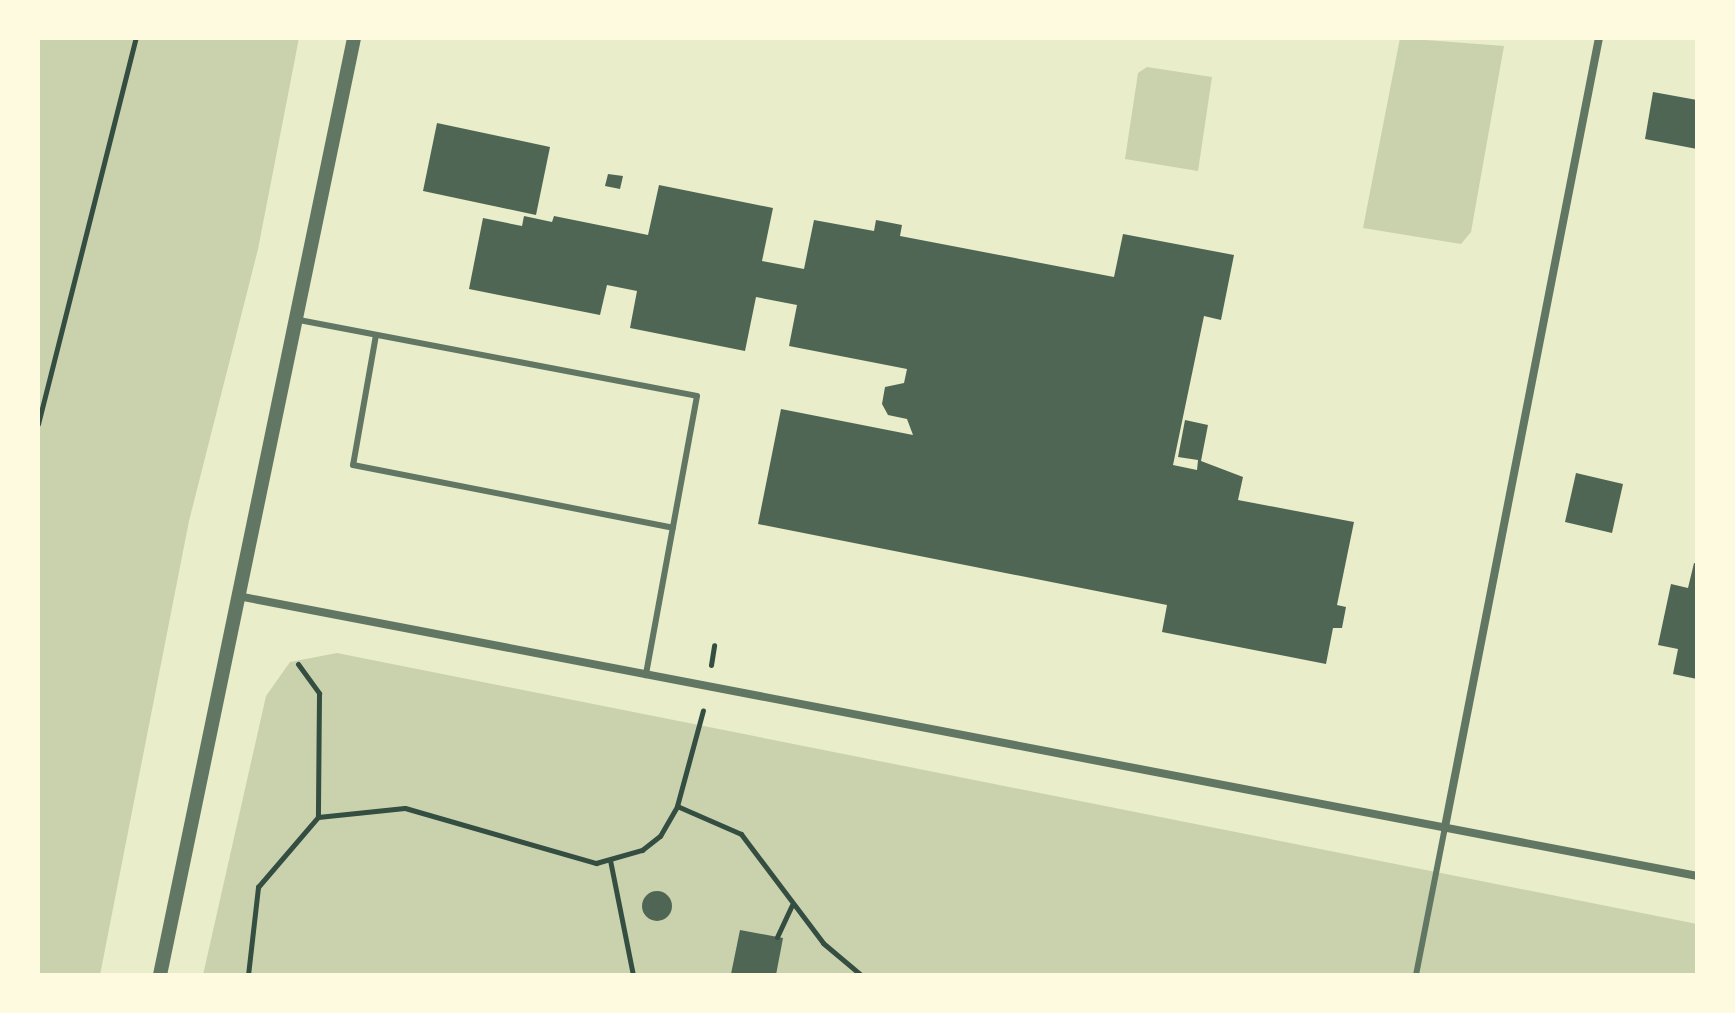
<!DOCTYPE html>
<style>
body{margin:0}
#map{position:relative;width:1735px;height:1013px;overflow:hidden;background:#e9edc9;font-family:"DM Sans",sans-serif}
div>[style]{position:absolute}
.green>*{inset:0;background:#cad2ad}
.building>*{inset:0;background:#4f6655}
.round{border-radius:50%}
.path>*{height:5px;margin:-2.5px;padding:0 2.5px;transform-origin:2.5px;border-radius:2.5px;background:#344e41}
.service>*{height:6px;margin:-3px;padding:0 3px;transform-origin:3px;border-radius:3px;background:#617663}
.minor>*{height:8px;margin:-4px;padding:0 4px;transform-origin:4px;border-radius:4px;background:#617663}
.tertiary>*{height:14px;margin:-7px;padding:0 7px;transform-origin:7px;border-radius:7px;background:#617663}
span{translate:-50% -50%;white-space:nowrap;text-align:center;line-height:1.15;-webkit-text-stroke:8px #fefae0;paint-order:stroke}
.frame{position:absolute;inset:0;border:40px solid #fefae0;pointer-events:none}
</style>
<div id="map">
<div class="green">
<i style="clip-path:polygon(38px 38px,299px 38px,258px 249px,189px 521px,100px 975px,38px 975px)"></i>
<i style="clip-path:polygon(1400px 38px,1504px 46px,1471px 232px,1461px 244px,1363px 228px)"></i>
<i style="clip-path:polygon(1147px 67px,1212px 77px,1198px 171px,1125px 159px,1138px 73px)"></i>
<i style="clip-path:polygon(337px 653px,1697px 924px,1697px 975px,203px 975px,266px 696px,290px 662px)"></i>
</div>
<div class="building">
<i style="clip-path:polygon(1653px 92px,1697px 100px,1697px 149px,1645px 139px)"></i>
<i style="clip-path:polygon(437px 123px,550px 147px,536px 215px,423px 191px)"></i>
<i style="clip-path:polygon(608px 174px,623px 176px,620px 189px,605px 186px)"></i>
<i style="clip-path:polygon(659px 185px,773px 208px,762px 261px,804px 269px,814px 220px,874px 231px,876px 220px,902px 225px,900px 236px,1114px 277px,1123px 234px,1234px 255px,1221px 320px,1204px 316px,1173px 465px,1197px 470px,1198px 460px,1178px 457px,1185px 420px,1208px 425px,1201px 461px,1243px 477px,1238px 500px,1354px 522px,1337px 605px,1346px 607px,1342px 628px,1333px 628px,1326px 664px,1162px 632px,1167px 605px,758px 524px,781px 409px,913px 435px,907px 419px,888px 415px,882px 404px,885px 387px,904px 383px,907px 369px,789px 346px,797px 305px,756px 297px,745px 351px,630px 328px,637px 291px,607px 285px,600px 315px,469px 289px,483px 218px,522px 226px,524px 216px,552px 222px,554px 216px,648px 235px)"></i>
<i style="clip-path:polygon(1576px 473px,1623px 484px,1612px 533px,1565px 522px)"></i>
<i style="clip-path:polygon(1694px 563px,1697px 564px,1697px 679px,1673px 674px,1678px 649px,1658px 645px,1671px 584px,1688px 588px)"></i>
<i class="round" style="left:642px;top:891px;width:30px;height:30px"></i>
<i style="clip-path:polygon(740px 930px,783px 938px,776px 975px,731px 974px)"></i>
</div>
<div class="path">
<i style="left:38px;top:424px;width:398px;rotate:-75.8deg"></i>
<i style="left:298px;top:664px;width:36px;rotate:54deg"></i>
<i style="left:319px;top:693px;width:124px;rotate:90.5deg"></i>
<i style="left:711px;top:665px;width:20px;rotate:-81deg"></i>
<i style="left:677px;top:806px;width:99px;rotate:-74.8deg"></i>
<i style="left:610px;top:860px;width:117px;rotate:78.7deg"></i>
<i style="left:777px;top:937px;width:35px;rotate:-65deg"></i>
<i style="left:248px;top:975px;width:89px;rotate:-83.5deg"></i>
<i style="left:258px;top:887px;width:92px;rotate:-49.4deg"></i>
<i style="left:318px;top:817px;width:87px;rotate:-5.9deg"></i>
<i style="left:405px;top:808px;width:199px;rotate:16.1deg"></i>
<i style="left:596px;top:863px;width:48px;rotate:-15.8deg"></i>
<i style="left:642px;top:850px;width:23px;rotate:-38deg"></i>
<i style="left:660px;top:836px;width:34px;rotate:-60deg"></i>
<i style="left:677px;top:806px;width:70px;rotate:23.6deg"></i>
<i style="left:741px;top:834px;width:136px;rotate:53deg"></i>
<i style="left:823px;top:943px;width:50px;rotate:40.1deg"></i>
</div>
<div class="service">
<i style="left:299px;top:320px;width:405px;rotate:10.8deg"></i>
<i style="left:697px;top:396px;width:284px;rotate:100.4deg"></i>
<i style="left:376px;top:335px;width:132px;rotate:100deg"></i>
<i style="left:353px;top:465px;width:326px;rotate:11.1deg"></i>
<i style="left:1416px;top:975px;width:151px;rotate:-78.9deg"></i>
</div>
<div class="minor">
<i style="left:238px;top:596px;width:1486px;rotate:10.86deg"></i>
<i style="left:1445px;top:827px;width:804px;rotate:-78.96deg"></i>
</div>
<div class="tertiary">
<i style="left:160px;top:975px;width:957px;rotate:-78.3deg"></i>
</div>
<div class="frame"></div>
</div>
